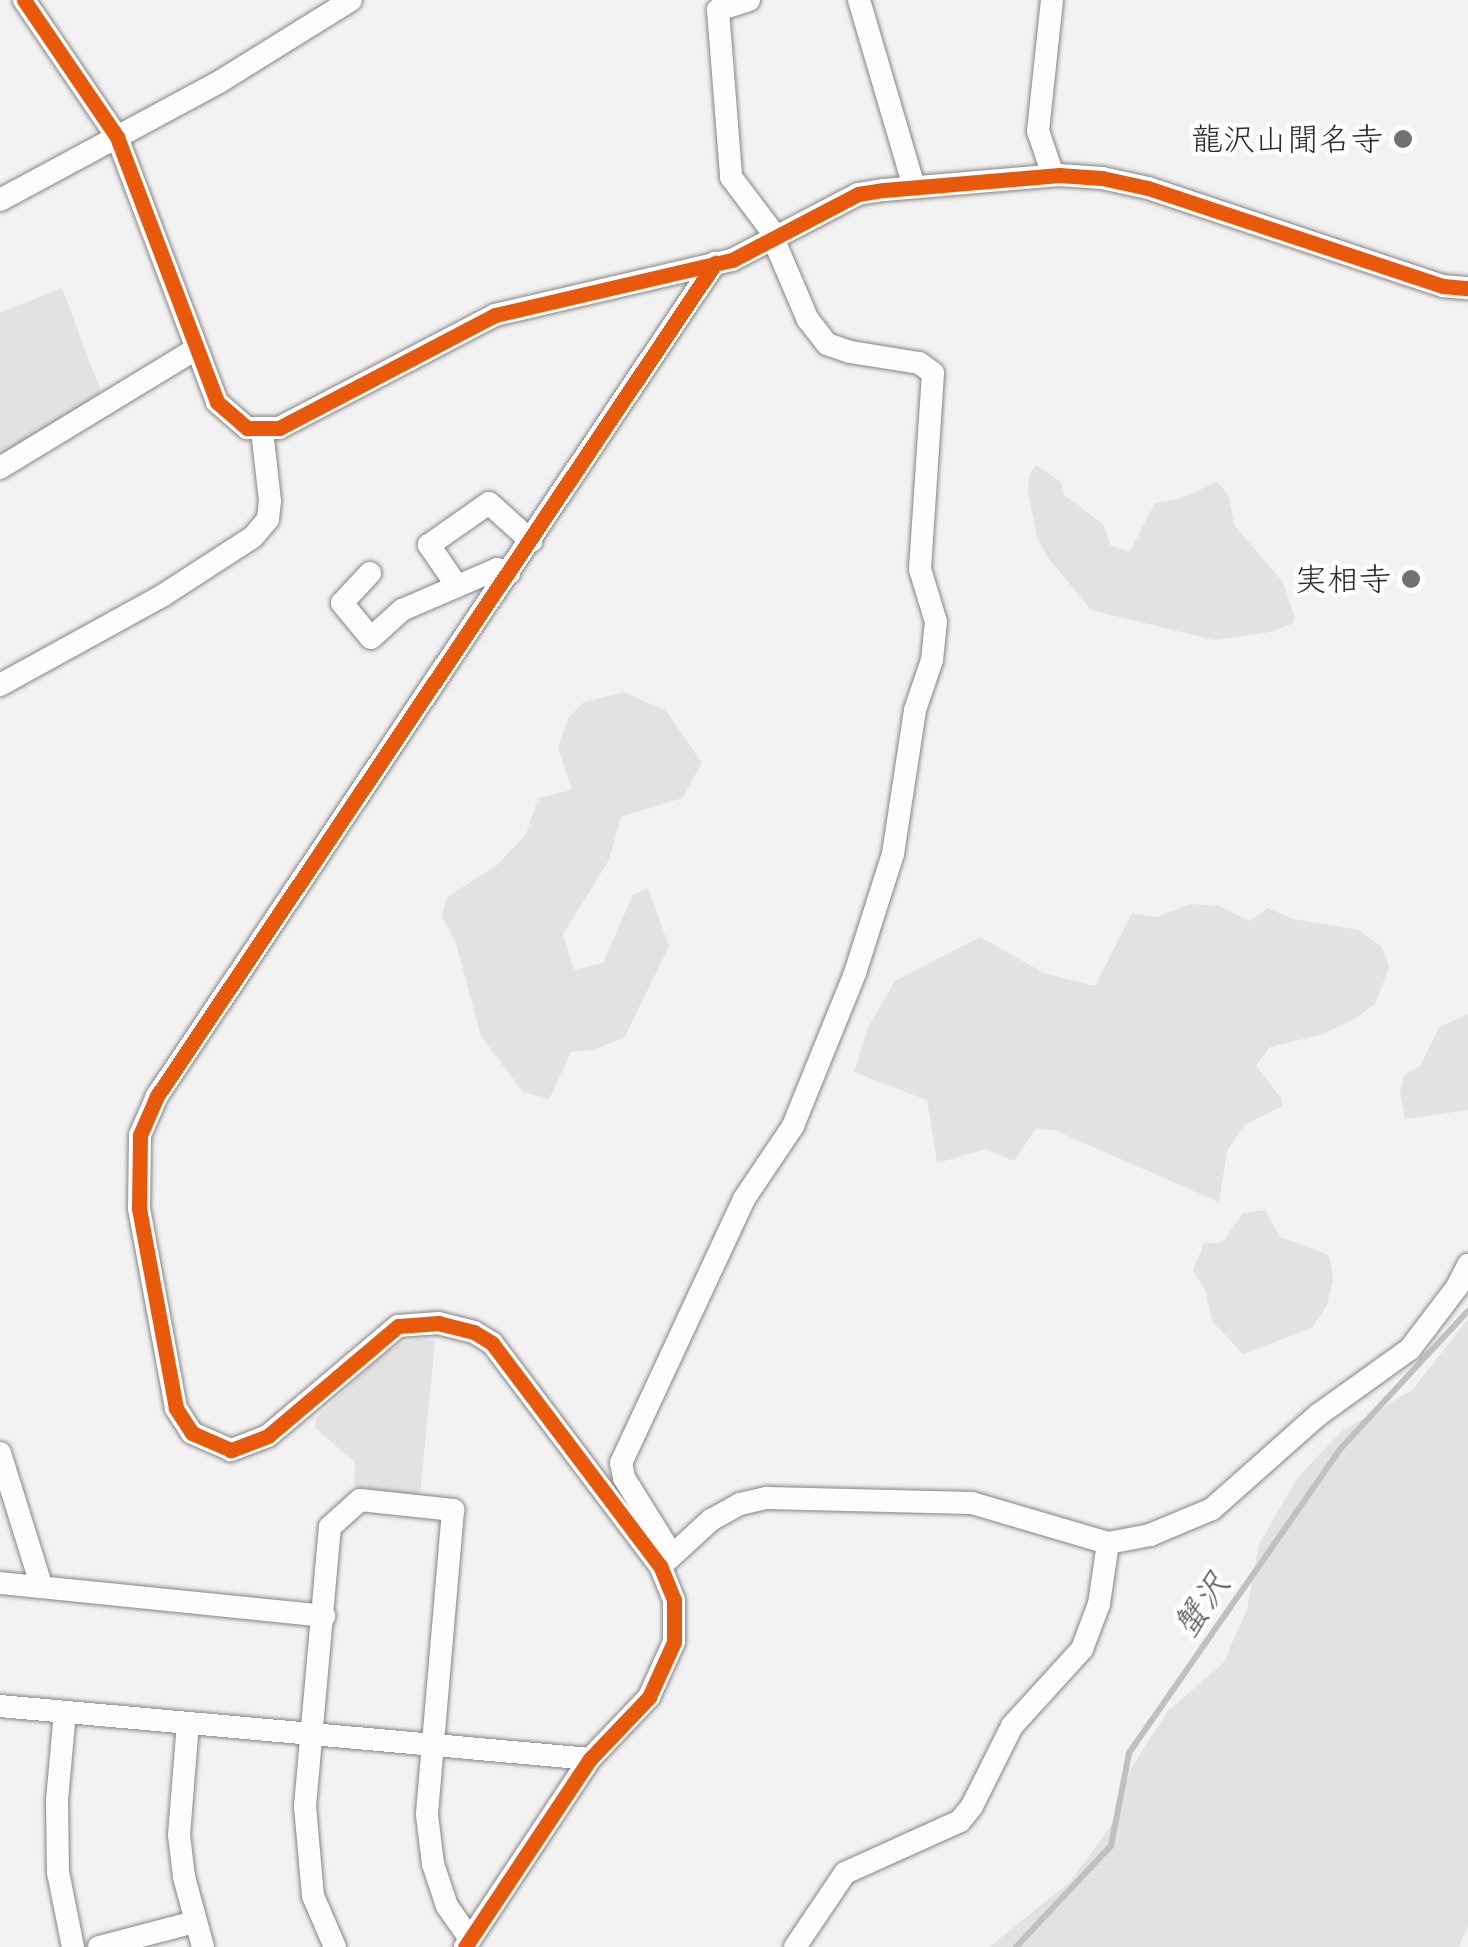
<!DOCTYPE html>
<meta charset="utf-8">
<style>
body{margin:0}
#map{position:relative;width:1468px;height:1947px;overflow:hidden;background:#f2f2f2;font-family:"Patrick Hand","Klee One",sans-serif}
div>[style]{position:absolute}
.green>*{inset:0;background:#e2e2e2}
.stream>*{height:6px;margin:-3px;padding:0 3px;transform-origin:3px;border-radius:3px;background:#c0c0c0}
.roads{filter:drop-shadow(0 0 2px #858585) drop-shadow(0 0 2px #858585)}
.minor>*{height:22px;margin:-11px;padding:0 11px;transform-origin:11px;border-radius:11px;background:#fdfdfd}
.cycleway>*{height:15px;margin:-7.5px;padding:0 7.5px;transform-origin:7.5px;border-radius:7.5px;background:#e8590c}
.dots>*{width:28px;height:28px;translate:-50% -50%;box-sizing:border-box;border:5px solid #fff;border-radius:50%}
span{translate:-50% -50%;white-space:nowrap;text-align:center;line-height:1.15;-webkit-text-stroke:9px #fff;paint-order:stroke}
.poi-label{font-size:32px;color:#2b2b2b}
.right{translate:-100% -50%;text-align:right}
.water-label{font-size:35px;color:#585858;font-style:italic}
</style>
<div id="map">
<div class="green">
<i style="clip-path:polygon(62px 288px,102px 395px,0 457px,0 313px)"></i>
<i style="clip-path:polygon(1036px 465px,1061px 482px,1064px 495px,1103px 524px,1111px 546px,1130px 551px,1155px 503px,1182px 498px,1217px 482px,1228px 494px,1235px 526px,1283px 582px,1295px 618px,1292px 624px,1270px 632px,1214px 640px,1091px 610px,1049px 559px,1037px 538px,1028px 491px,1029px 475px)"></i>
<i style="clip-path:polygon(624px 692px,666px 711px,702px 763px,682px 798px,621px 817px,609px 860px,563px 934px,574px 970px,603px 963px,633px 895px,648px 888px,669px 946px,624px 1038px,592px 1050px,571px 1052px,549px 1099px,523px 1092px,481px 1036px,456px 943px,442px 917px,447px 897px,497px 865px,526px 834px,538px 798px,572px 790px,558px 747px,569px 717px,584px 702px)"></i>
<i style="clip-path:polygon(1190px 904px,1219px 906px,1250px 921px,1268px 908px,1293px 919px,1359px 930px,1382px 947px,1389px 966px,1376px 1003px,1356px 1018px,1323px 1034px,1270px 1047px,1256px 1066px,1282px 1099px,1282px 1106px,1244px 1125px,1227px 1151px,1219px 1202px,1054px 1130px,1036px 1129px,1014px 1161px,986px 1149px,937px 1163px,927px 1100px,854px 1072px,868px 1028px,895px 981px,980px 937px,1044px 973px,1095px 986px,1132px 913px,1157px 917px)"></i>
<i style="clip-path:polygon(1468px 1014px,1468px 1110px,1405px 1119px,1400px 1092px,1404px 1076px,1421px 1065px,1439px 1027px)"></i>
<i style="clip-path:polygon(1265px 1210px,1280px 1237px,1329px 1255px,1333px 1279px,1327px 1305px,1312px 1328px,1243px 1354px,1212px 1321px,1206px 1292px,1193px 1270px,1204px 1243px,1222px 1243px,1243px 1213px)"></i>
<i style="clip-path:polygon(1468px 1319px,1468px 1926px,1459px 1947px,989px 1947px,1070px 1882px,1113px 1823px,1131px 1768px,1168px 1711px,1224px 1662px,1247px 1609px,1259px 1544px,1298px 1477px,1342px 1431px,1412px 1390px)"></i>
<i style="clip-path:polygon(420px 1339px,435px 1341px,420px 1495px,354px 1487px,355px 1462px,315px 1428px,316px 1418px,377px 1360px,400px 1343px)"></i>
</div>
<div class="stream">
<i style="left:1016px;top:1947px;width:139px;rotate:-46.8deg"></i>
<i style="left:1111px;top:1846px;width:95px;rotate:-79deg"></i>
<i style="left:1129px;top:1753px;width:373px;rotate:-55.2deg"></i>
<i style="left:1342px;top:1447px;width:185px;rotate:-47.2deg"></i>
</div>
<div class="roads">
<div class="minor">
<i style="left:24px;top:0;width:166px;rotate:55.8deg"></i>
<i style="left:117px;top:137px;width:283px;rotate:69.3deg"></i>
<i style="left:217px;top:402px;width:40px;rotate:41deg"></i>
<i style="left:247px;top:428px;width:32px"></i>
<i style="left:279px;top:428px;width:244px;rotate:-27.6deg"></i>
<i style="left:495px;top:315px;width:243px;rotate:-13.1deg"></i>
<i style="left:732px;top:260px;width:142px;rotate:-27.6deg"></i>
<i style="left:858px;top:194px;width:26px;rotate:-9deg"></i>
<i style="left:884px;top:190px;width:176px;rotate:-4.9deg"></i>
<i style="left:1059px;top:175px;width:43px;rotate:4deg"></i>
<i style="left:1102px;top:178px;width:47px;rotate:12.3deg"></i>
<i style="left:1148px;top:188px;width:311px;rotate:18.4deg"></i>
<i style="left:1443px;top:286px;width:25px;rotate:5deg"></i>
<i style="left:749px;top:0;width:33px;rotate:162deg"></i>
<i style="left:718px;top:10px;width:168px;rotate:85.5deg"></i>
<i style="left:731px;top:177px;width:75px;rotate:53.1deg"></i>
<i style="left:859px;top:0;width:195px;rotate:73.6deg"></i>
<i style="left:1052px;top:0;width:132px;rotate:96.1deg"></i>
<i style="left:1038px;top:131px;width:46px;rotate:71.2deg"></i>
<i style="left:0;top:200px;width:249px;rotate:-28.3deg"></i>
<i style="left:219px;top:82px;width:155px;rotate:-31.8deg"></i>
<i style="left:0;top:468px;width:227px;rotate:-31.3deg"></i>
<i style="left:370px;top:573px;width:41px;rotate:133deg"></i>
<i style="left:342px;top:603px;width:45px;rotate:50.4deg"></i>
<i style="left:371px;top:638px;width:42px;rotate:-42.1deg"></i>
<i style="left:402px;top:610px;width:103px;rotate:-23.3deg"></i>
<i style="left:497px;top:569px;width:13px;rotate:18deg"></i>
<i style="left:457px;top:586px;width:50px;rotate:-124.3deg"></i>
<i style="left:429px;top:545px;width:73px;rotate:-35deg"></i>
<i style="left:489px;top:503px;width:57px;rotate:42.1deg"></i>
<i style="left:0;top:685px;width:185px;rotate:-28.8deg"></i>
<i style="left:162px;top:596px;width:108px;rotate:-33deg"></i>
<i style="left:253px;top:537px;width:23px;rotate:-50deg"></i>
<i style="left:268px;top:519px;width:18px;rotate:-84deg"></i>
<i style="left:270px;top:501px;width:71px;rotate:-96.4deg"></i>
<i style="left:0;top:1453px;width:138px;rotate:72.7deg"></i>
<i style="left:672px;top:1555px;width:91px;rotate:-121.9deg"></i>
<i style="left:624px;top:1478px;width:15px;rotate:-101deg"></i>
<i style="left:621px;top:1463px;width:291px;rotate:-65deg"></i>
<i style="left:744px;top:1199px;width:88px;rotate:-56.1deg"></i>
<i style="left:793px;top:1126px;width:165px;rotate:-67.9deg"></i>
<i style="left:855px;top:973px;width:125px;rotate:-72.3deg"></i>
<i style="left:893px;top:854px;width:146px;rotate:-81.3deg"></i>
<i style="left:915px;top:710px;width:53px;rotate:-71.2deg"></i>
<i style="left:932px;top:660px;width:38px;rotate:-84deg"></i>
<i style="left:936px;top:622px;width:55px;rotate:-106.8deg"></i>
<i style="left:920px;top:569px;width:196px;rotate:-86.2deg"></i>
<i style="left:933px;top:373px;width:17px;rotate:-144deg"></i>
<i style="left:919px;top:363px;width:70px;rotate:-170.9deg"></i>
<i style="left:850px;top:352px;width:24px;rotate:-161deg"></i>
<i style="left:827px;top:344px;width:31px;rotate:-128deg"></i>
<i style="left:808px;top:320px;width:89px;rotate:-113.1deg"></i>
<i style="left:662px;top:1565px;width:67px;rotate:-42.6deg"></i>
<i style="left:711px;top:1520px;width:33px;rotate:-29deg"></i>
<i style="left:740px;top:1504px;width:28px;rotate:-13deg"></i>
<i style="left:767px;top:1498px;width:205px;rotate:1.4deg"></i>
<i style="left:972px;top:1503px;width:142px;rotate:16.4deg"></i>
<i style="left:1108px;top:1543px;width:43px;rotate:-10.8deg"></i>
<i style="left:1150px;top:1535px;width:67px;rotate:-22.8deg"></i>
<i style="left:1212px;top:1509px;width:142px;rotate:-41.6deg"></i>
<i style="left:1318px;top:1415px;width:113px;rotate:-35.7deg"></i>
<i style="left:1410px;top:1349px;width:78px;rotate:-52.8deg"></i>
<i style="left:1457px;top:1287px;width:25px;rotate:-63deg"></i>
<i style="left:0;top:1583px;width:326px;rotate:5.8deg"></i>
<i style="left:0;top:1706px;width:592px;rotate:5.13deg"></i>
<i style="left:65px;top:1712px;width:88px;rotate:95.2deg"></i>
<i style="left:57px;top:1800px;width:72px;rotate:89.2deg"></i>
<i style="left:58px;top:1872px;width:76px;rotate:78.7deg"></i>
<i style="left:188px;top:1723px;width:112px;rotate:94.6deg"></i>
<i style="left:179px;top:1835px;width:42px;rotate:83.2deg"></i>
<i style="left:184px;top:1877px;width:73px;rotate:74.8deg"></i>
<i style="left:99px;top:1947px;width:98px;rotate:-14.7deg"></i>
<i style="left:335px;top:1947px;width:56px;rotate:-113.3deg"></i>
<i style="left:313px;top:1896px;width:90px;rotate:-95.1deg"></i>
<i style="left:305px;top:1806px;width:280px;rotate:-84.9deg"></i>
<i style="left:330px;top:1527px;width:40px;rotate:-42deg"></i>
<i style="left:360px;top:1500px;width:94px;rotate:6.1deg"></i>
<i style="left:453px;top:1510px;width:306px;rotate:94.9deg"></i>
<i style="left:427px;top:1815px;width:49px;rotate:83deg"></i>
<i style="left:433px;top:1864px;width:44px;rotate:71.6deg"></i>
<i style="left:447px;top:1906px;width:40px;rotate:55.1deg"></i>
<i style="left:465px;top:1947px;width:226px;rotate:-56.4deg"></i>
<i style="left:590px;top:1759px;width:86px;rotate:-46.4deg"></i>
<i style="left:649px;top:1697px;width:60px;rotate:-65.6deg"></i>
<i style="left:674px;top:1642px;width:42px;rotate:-90deg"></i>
<i style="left:674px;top:1600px;width:37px;rotate:-112deg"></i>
<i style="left:660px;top:1566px;width:279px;rotate:-127deg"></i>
<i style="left:492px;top:1343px;width:21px;rotate:-149deg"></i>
<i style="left:474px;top:1332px;width:36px;rotate:-166deg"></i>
<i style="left:439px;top:1323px;width:41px;rotate:175.8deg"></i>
<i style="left:398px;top:1326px;width:170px;rotate:139.8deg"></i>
<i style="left:268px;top:1436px;width:40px;rotate:159deg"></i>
<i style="left:231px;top:1450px;width:43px;rotate:-156.4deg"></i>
<i style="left:192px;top:1433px;width:30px;rotate:-123deg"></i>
<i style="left:176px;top:1408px;width:203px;rotate:-100.5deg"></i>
<i style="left:139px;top:1208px;width:73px;rotate:-89.2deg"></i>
<i style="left:140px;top:1135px;width:43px;rotate:-66.4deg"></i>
<i style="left:157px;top:1096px;width:1003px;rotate:-56.18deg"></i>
<i style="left:795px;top:1947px;width:89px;rotate:-56deg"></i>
<i style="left:845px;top:1873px;width:126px;rotate:-24.3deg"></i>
<i style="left:960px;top:1821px;width:19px;rotate:-51deg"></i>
<i style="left:972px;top:1806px;width:89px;rotate:-63.4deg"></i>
<i style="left:1012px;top:1726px;width:104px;rotate:-47.7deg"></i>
<i style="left:1082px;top:1649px;width:48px;rotate:-69.3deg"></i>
<i style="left:1099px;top:1604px;width:62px;rotate:-81.6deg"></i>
</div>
</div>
<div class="cycleway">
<i style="left:24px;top:0;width:166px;rotate:55.8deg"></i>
<i style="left:117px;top:137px;width:283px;rotate:69.3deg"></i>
<i style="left:217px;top:402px;width:40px;rotate:41deg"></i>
<i style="left:247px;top:428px;width:32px"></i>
<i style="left:279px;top:428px;width:244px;rotate:-27.6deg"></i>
<i style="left:495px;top:315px;width:243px;rotate:-13.1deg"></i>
<i style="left:732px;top:260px;width:142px;rotate:-27.6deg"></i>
<i style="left:858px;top:194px;width:26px;rotate:-9deg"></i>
<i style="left:884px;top:190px;width:176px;rotate:-4.9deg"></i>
<i style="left:1059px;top:175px;width:43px;rotate:4deg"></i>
<i style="left:1102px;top:178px;width:47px;rotate:12.3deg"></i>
<i style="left:1148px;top:188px;width:311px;rotate:18.4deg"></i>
<i style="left:1443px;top:286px;width:25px;rotate:5deg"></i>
<i style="left:465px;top:1947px;width:226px;rotate:-56.4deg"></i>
<i style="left:590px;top:1759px;width:86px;rotate:-46.4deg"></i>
<i style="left:649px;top:1697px;width:60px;rotate:-65.6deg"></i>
<i style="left:674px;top:1642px;width:42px;rotate:-90deg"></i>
<i style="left:674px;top:1600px;width:37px;rotate:-112deg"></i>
<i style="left:660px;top:1566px;width:279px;rotate:-127deg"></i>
<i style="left:492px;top:1343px;width:21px;rotate:-149deg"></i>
<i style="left:474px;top:1332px;width:36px;rotate:-166deg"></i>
<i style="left:439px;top:1323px;width:41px;rotate:175.8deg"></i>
<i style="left:398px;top:1326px;width:170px;rotate:139.8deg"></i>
<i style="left:268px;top:1436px;width:40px;rotate:159deg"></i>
<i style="left:231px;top:1450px;width:43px;rotate:-156.4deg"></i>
<i style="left:192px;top:1433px;width:30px;rotate:-123deg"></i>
<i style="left:176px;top:1408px;width:203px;rotate:-100.5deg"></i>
<i style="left:139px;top:1208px;width:73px;rotate:-89.2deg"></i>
<i style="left:140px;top:1135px;width:43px;rotate:-66.4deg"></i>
<i style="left:157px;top:1096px;width:1003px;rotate:-56.18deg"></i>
</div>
<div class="dots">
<i style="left:1403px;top:139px;background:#717171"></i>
<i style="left:1411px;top:579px;background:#717171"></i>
</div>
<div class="poi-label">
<span class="right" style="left:1383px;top:139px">龍沢山聞名寺</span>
<span class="right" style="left:1391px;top:579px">実相寺</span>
</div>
<div class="water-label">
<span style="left:1201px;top:1605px;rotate:-55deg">蟹沢</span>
</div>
</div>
